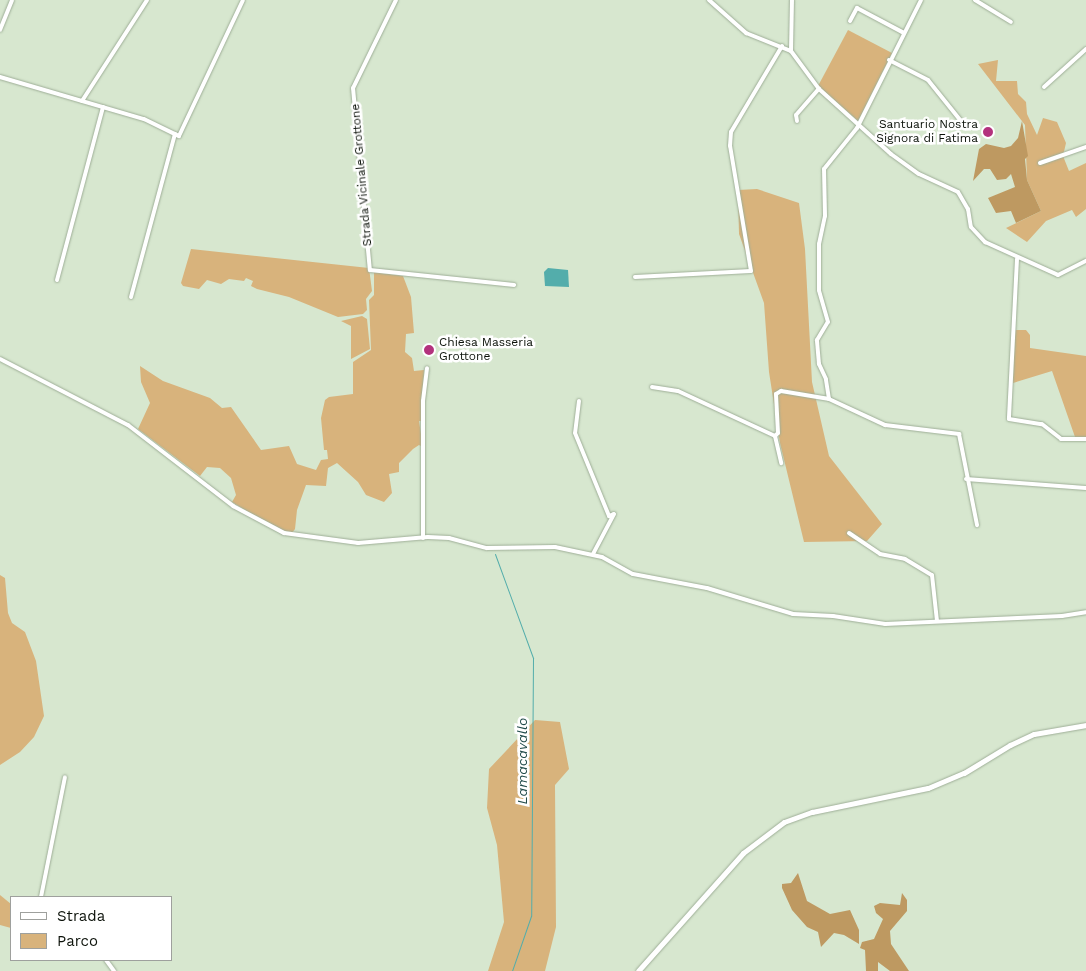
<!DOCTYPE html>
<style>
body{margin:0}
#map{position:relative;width:1086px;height:971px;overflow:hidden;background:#d7e7cf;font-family:"Work Sans",sans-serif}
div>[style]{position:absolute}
.green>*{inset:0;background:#d8b37c}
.forest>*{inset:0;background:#be9961}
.water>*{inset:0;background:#53adab}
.stream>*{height:1px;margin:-0.5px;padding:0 0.5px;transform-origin:0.5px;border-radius:0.5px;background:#53adab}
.roads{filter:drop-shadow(0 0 1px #9eae97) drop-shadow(0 0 1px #9eae97)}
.minor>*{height:4px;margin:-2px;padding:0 2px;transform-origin:2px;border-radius:2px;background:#fff}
.tertiary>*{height:5px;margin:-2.5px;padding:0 2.5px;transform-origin:2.5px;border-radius:2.5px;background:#fff}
.dots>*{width:14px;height:14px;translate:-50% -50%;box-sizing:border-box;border:2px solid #fff;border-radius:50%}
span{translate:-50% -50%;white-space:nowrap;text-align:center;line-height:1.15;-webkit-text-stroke:5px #fff;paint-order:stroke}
.poi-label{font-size:12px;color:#0c120a}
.right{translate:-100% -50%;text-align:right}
.left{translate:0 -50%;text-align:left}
.street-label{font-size:12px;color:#0c120a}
.water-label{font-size:14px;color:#214b4a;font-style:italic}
.legend{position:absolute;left:10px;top:896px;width:162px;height:65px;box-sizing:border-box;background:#fff;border:1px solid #9ea09d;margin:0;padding:6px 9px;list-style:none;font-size:15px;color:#0c120a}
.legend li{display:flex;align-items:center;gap:10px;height:25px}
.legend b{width:25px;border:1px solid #9ea09d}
</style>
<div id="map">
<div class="green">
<i style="clip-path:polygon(848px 30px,892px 53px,858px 121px,818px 86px)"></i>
<i style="clip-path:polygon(998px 60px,996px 81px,1017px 81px,1018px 94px,1026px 102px,1027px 114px,1037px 135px,1043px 118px,1057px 122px,1066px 143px,1063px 156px,1069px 171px,1086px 163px,1086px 209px,1076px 217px,1072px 210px,1046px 221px,1027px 242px,1006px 228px,1041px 211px,1027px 180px,1025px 125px,978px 64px)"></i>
<i style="clip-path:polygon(757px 189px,799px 203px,805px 249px,812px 382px,829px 456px,882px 524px,867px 541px,804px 542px,780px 443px,769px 372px,764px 303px,739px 234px,738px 190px)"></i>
<i style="clip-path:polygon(191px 249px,369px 268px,372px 291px,366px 299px,367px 310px,363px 314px,338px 317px,289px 297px,257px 289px,251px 286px,253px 281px,246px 278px,244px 281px,229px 279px,221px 284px,207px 280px,199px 289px,183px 286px,181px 283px)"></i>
<i style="clip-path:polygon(374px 272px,403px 276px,411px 297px,414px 333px,406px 334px,405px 352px,412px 358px,414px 371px,424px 370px,422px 421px,419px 421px,423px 447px,419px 445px,413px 449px,399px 463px,399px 472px,389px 474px,392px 493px,384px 502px,366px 495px,358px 482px,337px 463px,328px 468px,326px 486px,306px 485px,297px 510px,295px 529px,292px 533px,285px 531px,272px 527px,232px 502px,236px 495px,231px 478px,220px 468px,207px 467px,200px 476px,138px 429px,150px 403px,141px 382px,140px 366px,163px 381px,210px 398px,222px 408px,231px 407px,261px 450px,289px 446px,297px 464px,316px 470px,321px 460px,328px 459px,327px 450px,324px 450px,321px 418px,325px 400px,329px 397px,353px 394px,353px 362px,371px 350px,369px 300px,374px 295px)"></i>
<i style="clip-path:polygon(362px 316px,367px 319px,370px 349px,351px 359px,351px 326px,341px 321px)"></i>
<i style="clip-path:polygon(1014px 330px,1026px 330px,1030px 335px,1030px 348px,1086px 356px,1086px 437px,1075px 437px,1052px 371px,1013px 383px)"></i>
<i style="clip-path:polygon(0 575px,5px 578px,8px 613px,12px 623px,25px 632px,36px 661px,44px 716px,34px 737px,20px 752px,0 765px)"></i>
<i style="clip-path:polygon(535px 720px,560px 722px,569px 769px,555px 785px,556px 927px,545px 971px,488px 971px,504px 922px,497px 845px,487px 808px,489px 769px)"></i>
<i style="clip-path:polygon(0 895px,11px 904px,11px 928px,0 925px)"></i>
</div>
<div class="forest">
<i style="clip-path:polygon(1022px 121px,1028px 156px,1025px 159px,1027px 180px,1041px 211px,1016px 223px,1011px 211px,996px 213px,988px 198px,1015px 187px,1011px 174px,1006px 179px,997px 180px,990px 169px,984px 169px,973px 181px,979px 149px,986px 144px,1004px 148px,1011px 146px,1018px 138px)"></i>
<i style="clip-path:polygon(798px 873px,807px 901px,830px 914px,850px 910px,859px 930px,859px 944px,844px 935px,834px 933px,821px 947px,818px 932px,807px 927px,792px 910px,782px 888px,782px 884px,791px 883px)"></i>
<i style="clip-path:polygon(902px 893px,907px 900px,907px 911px,890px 931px,891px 944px,909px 971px,890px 971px,878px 962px,878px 971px,866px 971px,865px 950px,860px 948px,862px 942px,874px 939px,883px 919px,876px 913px,874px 906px,880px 903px,900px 905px)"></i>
</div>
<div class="water">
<i style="clip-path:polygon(548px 268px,568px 270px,569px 287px,545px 286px,544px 272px)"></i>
</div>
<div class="stream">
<i style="left:495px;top:554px;width:111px;rotate:69.9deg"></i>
<i style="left:533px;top:658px;width:258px;rotate:90.4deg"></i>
<i style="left:531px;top:916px;width:58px;rotate:109.1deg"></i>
</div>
<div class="roads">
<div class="minor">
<i style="left:396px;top:0;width:98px;rotate:116deg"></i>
<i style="left:353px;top:88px;width:183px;rotate:84.7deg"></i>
<i style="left:370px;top:270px;width:145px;rotate:5.9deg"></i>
<i style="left:709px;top:0;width:50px;rotate:41.7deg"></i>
<i style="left:746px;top:33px;width:48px;rotate:21.8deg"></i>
<i style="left:791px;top:51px;width:47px;rotate:53.6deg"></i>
<i style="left:819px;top:89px;width:97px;rotate:42.1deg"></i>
<i style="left:891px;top:154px;width:34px;rotate:36deg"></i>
<i style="left:919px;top:174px;width:43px;rotate:24.8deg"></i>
<i style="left:958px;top:192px;width:20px;rotate:60deg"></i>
<i style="left:968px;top:209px;width:18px;rotate:81deg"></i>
<i style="left:971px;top:227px;width:21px;rotate:47deg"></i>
<i style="left:985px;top:242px;width:80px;rotate:24.3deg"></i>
<i style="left:1058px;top:275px;width:31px;rotate:-27deg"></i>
<i style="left:975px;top:0;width:42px;rotate:31.4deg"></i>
<i style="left:850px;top:21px;width:15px;rotate:-62deg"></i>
<i style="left:857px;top:8px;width:53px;rotate:28deg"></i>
<i style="left:0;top:30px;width:32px;rotate:-68deg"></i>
<i style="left:791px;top:51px;width:51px;rotate:-88.9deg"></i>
<i style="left:889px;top:60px;width:44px;rotate:27.1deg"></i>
<i style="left:928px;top:80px;width:59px;rotate:51.2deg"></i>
<i style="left:0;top:77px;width:150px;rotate:16.3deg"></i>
<i style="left:144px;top:119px;width:39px;rotate:26deg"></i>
<i style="left:179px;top:136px;width:150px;rotate:-64.8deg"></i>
<i style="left:1044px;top:87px;width:57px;rotate:-42.1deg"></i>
<i style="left:82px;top:101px;width:120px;rotate:-57.2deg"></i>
<i style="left:797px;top:121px;width:6px;rotate:-99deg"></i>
<i style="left:796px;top:115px;width:35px;rotate:-49deg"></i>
<i style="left:1040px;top:163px;width:49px;rotate:-19.2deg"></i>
<i style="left:1017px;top:259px;width:160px;rotate:92.9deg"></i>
<i style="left:1009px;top:419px;width:33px;rotate:9deg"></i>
<i style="left:1042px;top:424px;width:24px;rotate:38deg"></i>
<i style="left:1061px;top:439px;width:25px"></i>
<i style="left:635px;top:277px;width:116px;rotate:-3deg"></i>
<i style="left:751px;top:271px;width:127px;rotate:-99.5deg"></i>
<i style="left:730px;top:146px;width:14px;rotate:-86deg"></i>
<i style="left:731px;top:132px;width:100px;rotate:-59.3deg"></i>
<i style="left:57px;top:280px;width:179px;rotate:-75.1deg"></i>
<i style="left:131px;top:297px;width:169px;rotate:-74.9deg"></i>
<i style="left:0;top:359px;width:144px;rotate:27.3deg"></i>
<i style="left:128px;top:425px;width:133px;rotate:37.6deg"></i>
<i style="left:233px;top:506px;width:58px;rotate:27.9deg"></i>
<i style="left:284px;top:533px;width:75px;rotate:7.7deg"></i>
<i style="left:358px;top:543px;width:70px;rotate:-4.9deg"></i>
<i style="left:428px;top:537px;width:21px;rotate:3deg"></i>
<i style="left:449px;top:538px;width:39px;rotate:15deg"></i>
<i style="left:487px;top:548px;width:68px;rotate:-0.8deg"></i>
<i style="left:555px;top:547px;width:48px;rotate:12deg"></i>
<i style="left:602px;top:557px;width:35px;rotate:29deg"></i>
<i style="left:633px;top:574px;width:75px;rotate:10.7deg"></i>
<i style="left:707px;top:588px;width:90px;rotate:16.8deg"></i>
<i style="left:793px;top:614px;width:40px;rotate:2.9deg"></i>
<i style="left:833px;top:616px;width:53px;rotate:8.7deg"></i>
<i style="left:885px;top:624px;width:177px;rotate:-2.6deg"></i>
<i style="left:1062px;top:616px;width:24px;rotate:-9deg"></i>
<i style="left:652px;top:387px;width:26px;rotate:9deg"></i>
<i style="left:678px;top:391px;width:107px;rotate:24.9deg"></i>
<i style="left:775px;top:436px;width:4px;rotate:-45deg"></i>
<i style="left:778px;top:433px;width:39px;rotate:-93deg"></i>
<i style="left:776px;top:394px;width:6px;rotate:-31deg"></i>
<i style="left:781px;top:391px;width:49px;rotate:9.5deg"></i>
<i style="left:829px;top:399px;width:62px;rotate:24.9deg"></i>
<i style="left:885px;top:425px;width:75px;rotate:6.9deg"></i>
<i style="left:959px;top:434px;width:93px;rotate:78.8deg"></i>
<i style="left:829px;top:399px;width:20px;rotate:-99deg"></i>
<i style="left:826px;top:379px;width:17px;rotate:-115deg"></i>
<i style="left:819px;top:364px;width:24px;rotate:-95deg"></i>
<i style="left:817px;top:340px;width:21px;rotate:-59deg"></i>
<i style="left:828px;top:322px;width:33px;rotate:-106deg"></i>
<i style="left:819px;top:290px;width:46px;rotate:-90deg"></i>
<i style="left:819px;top:244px;width:29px;rotate:-78deg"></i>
<i style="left:825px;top:216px;width:47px;rotate:-91.2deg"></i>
<i style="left:824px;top:169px;width:53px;rotate:-51.2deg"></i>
<i style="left:857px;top:128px;width:143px;rotate:-63.4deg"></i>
<i style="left:579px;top:401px;width:32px;rotate:97deg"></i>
<i style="left:575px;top:433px;width:90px;rotate:67.7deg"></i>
<i style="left:609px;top:516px;width:5px;rotate:-22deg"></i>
<i style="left:614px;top:514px;width:45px;rotate:117.7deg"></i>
<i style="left:775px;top:436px;width:28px;rotate:77deg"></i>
<i style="left:966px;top:479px;width:120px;rotate:4.3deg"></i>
<i style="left:849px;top:533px;width:37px;rotate:34deg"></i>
<i style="left:880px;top:554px;width:25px;rotate:11deg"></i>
<i style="left:905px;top:559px;width:31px;rotate:31deg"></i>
<i style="left:932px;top:575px;width:46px;rotate:83.8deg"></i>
<i style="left:423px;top:538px;width:137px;rotate:-90deg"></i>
<i style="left:423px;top:401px;width:33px;rotate:-83deg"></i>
<i style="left:41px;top:897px;width:122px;rotate:-78.7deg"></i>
<i style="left:106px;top:960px;width:14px;rotate:54deg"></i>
</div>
<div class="tertiary">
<i style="left:638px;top:971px;width:158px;rotate:-48.3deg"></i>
<i style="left:743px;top:853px;width:51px;rotate:-37.1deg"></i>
<i style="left:784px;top:822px;width:30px;rotate:-20deg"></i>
<i style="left:812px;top:812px;width:118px;rotate:-11.7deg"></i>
<i style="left:928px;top:788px;width:39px;rotate:-23deg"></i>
<i style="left:964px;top:773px;width:54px;rotate:-31.3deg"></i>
<i style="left:1010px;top:745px;width:26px;rotate:-25deg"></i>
<i style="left:1034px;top:734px;width:53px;rotate:-9.8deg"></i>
</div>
</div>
<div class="dots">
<i style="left:988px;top:132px;background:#b3327d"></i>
<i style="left:429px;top:350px;background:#b3327d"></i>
</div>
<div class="poi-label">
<span class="right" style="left:978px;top:132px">Santuario Nostra<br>Signora di Fatima</span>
<span class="left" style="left:439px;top:350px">Chiesa Masseria<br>Grottone</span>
</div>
<div class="street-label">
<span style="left:362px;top:175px;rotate:-95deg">Strada Vicinale Grottone</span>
</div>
<div class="water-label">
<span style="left:522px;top:761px;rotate:-90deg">Lamacavallo</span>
</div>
<ul class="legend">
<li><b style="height:6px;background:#fff"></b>Strada</li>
<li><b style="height:14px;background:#d8b37c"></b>Parco</li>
</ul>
</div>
